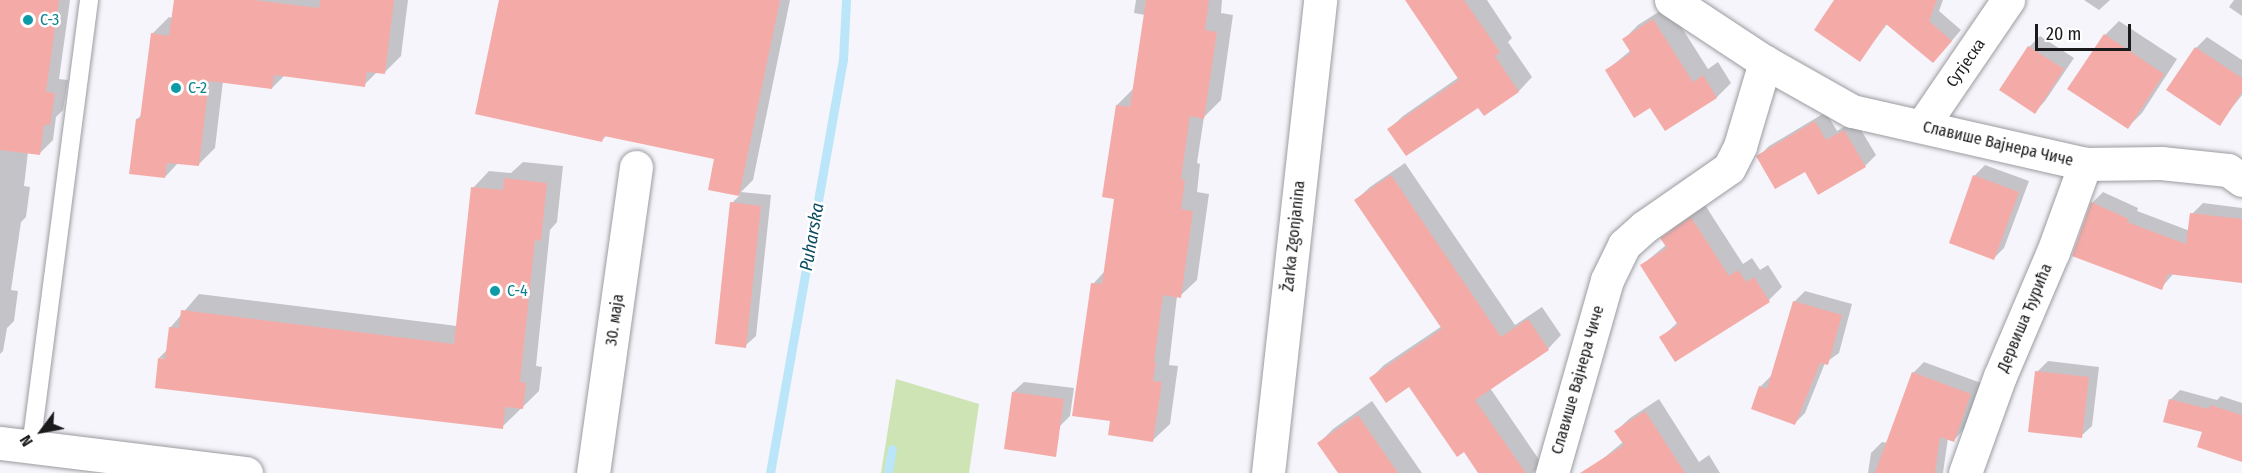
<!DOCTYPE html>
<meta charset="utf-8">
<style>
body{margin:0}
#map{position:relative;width:2242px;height:473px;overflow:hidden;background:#f5f5fb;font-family:"Fira Sans Condensed",sans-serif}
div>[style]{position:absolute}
.green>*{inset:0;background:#cee4b4}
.shadow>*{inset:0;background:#0003}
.stream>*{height:9px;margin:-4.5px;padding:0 4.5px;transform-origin:4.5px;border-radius:4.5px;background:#bbe6f9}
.building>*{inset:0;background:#f4aba8}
.roads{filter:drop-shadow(0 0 2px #9b9ca0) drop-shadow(0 0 2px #9b9ca0)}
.lane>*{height:18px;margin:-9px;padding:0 9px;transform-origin:9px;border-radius:9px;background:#fff}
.street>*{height:33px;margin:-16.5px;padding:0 16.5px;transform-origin:16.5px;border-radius:16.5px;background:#fff}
.dots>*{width:16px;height:16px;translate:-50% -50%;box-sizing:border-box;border:3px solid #fff;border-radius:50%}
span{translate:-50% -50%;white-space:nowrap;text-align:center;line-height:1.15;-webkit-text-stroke:5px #fff;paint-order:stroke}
.culture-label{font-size:16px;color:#0d838f}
.left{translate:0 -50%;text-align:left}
.street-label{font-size:16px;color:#1b1b1d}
.water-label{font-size:18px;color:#0a4b61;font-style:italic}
.north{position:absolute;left:12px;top:401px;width:60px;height:60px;-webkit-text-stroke:4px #fff;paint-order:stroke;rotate:238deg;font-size:16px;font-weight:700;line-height:24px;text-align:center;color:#1b1b1d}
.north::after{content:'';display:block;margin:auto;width:21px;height:27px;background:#1b1b1d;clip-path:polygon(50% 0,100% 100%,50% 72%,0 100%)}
.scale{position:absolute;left:2035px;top:24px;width:96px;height:27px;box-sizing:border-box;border:3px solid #1b1b1d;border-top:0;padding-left:8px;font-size:18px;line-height:21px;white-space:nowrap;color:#1b1b1d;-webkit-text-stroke:4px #fff;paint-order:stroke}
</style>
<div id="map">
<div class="green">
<i style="clip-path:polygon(896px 379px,979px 404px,969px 473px,881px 473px)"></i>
</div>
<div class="shadow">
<i style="clip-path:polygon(0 0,70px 0,59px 79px,68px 80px,63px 110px,56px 117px,53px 140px,39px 154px,28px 152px,24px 186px,30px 187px,26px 217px,21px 222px,11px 290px,18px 291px,14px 321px,7px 328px,3px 351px,0 354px)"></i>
<i style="clip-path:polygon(175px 0,408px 0,401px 56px,385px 72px,378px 71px,364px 85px,285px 75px,272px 88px,223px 81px,215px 148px,198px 165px,179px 162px,165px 177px,137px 119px,142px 115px,152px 34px,169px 17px,173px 18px)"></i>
<i style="clip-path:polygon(500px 0,790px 0,753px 180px,741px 192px,771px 195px,756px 336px,745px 346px,732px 203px,740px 195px,710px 189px,716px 158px,607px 135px,602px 140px)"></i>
<i style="clip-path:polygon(1136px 0,1222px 0,1221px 13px,1233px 15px,1221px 100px,1204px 117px,1197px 163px,1200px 164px,1197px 192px,1209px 194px,1197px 280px,1180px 296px,1177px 296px,1169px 365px,1178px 366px,1170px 424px,1153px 440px,1111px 420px,1093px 284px,1105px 271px,1116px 197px,1117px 105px,1134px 88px,1145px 15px,1134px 13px)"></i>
<i style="clip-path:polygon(1407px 0,1487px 0,1512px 38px,1508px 42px,1532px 77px,1519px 91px,1484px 114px,1478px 106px,1389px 129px,1403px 116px,1459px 77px)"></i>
<i style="clip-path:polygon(1836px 0,1943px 0,1939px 11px,1961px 30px,1943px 51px,1888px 23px,1859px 60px)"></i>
<i style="clip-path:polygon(2084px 0,2110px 0,2099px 10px)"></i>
<i style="clip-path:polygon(2234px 0,2242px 0,2242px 16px,2229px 7px)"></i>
<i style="clip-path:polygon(1668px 6px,1708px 69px,1718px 62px,1731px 83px,1717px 97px,1651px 106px,1607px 70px,1631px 50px,1624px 39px,1638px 25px)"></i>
<i style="clip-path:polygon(2119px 21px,2177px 59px,2142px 113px,2128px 127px,2105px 35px)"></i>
<i style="clip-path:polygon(2040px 36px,2074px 58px,2045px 101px,2035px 112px,2001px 90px,2029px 47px)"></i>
<i style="clip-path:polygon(2207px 37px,2242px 60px,2242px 95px,2219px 124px,2168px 90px,2196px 48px)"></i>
<i style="clip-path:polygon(1826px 112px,1837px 131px,1855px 120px,1876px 155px,1865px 166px,1805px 170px,1758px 157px,1769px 146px)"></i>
<i style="clip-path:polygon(523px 162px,563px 166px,557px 222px,550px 230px,536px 366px,542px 367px,539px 391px,502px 427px,159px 358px,167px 350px,170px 328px,199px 294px,457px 326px,473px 188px,489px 171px,511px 173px)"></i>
<i style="clip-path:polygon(1405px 163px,1515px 325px,1542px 307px,1561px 335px,1548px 349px,1490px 388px,1542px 464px,1533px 473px,1480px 473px,1464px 450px,1409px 385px,1371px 378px,1384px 365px,1442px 326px,1356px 200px,1370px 187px)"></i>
<i style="clip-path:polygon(1985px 165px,2029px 181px,2004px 248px,1994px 258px,1951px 242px,1975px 175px)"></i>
<i style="clip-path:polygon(2103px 192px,2138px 208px,2137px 211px,2190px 231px,2192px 214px,2203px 203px,2242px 208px,2242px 281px,2174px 273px,2161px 288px,2092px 203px)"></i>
<i style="clip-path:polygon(1705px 205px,1743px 264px,1752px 258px,1760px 270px,1768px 265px,1782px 287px,1769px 300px,1675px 360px,1661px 338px,1678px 322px,1642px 265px,1666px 245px,1662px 239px,1676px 225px)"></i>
<i style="clip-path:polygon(1805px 291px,1852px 304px,1839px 353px,1825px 363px,1805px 413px,1794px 424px,1760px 387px,1771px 376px,1794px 302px)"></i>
<i style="clip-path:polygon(2048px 361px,2099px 367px,2092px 426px,2081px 436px,2037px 372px)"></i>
<i style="clip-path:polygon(1924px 362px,1981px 383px,1964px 429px,1954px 440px,1948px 438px,1943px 473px,1868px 473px,1871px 453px,1882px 442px,1888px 443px,1913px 373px)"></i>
<i style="clip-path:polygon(1024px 382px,1074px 388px,1070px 416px,1059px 427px,1013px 392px)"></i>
<i style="clip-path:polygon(2180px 390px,2217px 400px,2221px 396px,2242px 403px,2242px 460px,2204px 431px,2165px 421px,2171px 399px)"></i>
<i style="clip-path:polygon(1659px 399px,1699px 462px,1709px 455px,1720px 473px,1606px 473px,1599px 462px,1623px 442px,1616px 431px,1630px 418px)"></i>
<i style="clip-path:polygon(1372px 401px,1422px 473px,1340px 473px,1319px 443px,1333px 429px)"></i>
</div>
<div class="stream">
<i style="left:770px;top:473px;width:419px;rotate:-80deg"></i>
<i style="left:843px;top:60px;width:60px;rotate:-87.1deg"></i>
<i style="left:888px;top:473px;width:24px;rotate:-81deg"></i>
</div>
<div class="building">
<i style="clip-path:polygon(0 0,59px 0,46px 92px,55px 93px,50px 125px,44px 125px,40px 155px,0 150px)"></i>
<i style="clip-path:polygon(174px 0,254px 0,319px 8px,320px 0,394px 0,385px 74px,367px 72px,365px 87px,274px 75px,272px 89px,209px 81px,199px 166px,167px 163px,165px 178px,129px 174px,136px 119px,140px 119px,151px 33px,169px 36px)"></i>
<i style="clip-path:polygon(499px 0,780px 0,739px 196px,708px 190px,714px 159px,604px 136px,602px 142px,475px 114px)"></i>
<i style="clip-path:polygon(1146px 0,1209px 0,1205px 30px,1217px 32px,1204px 119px,1190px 116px,1181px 179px,1185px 180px,1181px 209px,1193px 211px,1181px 298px,1163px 295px,1154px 362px,1156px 362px,1153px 381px,1162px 382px,1153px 442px,1108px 435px,1110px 421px,1072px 416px,1091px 283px,1102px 284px,1114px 199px,1102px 197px,1116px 105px,1130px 107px)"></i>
<i style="clip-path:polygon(1405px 0,1464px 0,1500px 52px,1495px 56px,1519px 92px,1484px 116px,1478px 108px,1406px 156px,1387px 129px,1459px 80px)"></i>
<i style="clip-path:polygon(1834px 0,1937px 0,1929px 21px,1952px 41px,1933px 63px,1886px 24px,1860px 62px,1814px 30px)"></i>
<i style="clip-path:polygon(1653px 19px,1693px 82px,1703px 75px,1717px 98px,1665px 131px,1650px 108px,1634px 118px,1605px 70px,1631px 53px,1622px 39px)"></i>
<i style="clip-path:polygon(2104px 34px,2164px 74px,2128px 129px,2067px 89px)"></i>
<i style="clip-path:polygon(2028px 46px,2064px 69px,2035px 114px,1999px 90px)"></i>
<i style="clip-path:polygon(2195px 47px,2242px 78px,2242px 92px,2220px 126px,2166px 90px)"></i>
<i style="clip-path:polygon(1815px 121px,1826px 140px,1844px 130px,1866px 167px,1818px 195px,1805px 172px,1775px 189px,1756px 156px)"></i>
<i style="clip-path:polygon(1391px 175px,1501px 337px,1528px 319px,1549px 350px,1475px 400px,1526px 473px,1478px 473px,1464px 452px,1457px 457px,1409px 387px,1386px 403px,1369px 378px,1442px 329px,1354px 200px)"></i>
<i style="clip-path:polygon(1973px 175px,2019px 192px,1994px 260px,1949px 243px)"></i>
<i style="clip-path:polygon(504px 178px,547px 183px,541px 241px,535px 240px,520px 382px,526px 383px,523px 409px,505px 407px,503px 429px,155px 388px,158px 358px,165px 359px,169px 327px,179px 328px,181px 310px,454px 344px,471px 187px,503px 190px)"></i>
<i style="clip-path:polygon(730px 202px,761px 206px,746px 348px,715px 344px)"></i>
<i style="clip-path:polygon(2091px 202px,2129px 219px,2127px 222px,2186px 244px,2190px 213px,2242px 219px,2242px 283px,2168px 274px,2162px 290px,2072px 256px)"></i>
<i style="clip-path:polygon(1691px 217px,1729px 276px,1738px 270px,1746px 282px,1754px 277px,1770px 302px,1675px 362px,1659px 337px,1678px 325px,1640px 265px,1667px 248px,1660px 238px)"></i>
<i style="clip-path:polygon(1793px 301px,1842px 315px,1828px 365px,1820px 363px,1795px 425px,1751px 409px,1759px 386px,1767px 389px)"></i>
<i style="clip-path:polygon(2035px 371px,2089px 377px,2082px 438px,2028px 432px)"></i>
<i style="clip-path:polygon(1912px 372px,1971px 394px,1954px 442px,1940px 437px,1935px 473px,1875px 473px)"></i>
<i style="clip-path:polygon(1012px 392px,1064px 399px,1056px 457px,1004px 449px)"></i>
<i style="clip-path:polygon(2169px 399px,2209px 409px,2210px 405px,2242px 415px,2242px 462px,2197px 447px,2202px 432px,2163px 422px)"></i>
<i style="clip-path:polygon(1645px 411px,1685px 473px,1580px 473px,1624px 445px,1614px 431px)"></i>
<i style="clip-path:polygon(1358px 415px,1398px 473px,1338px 473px,1317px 443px)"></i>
</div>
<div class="roads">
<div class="lane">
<i style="left:31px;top:447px;width:451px;rotate:-82.6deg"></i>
</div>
<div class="street">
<i style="left:1671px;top:0;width:113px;rotate:33.4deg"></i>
<i style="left:1765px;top:62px;width:100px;rotate:29.4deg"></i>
<i style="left:1852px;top:111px;width:239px;rotate:12.8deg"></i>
<i style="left:2085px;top:164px;width:76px;rotate:-0.8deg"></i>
<i style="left:2161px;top:163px;width:67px;rotate:6deg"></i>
<i style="left:2228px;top:170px;width:17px;rotate:36deg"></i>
<i style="left:1922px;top:126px;width:153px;rotate:-55.7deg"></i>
<i style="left:0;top:443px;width:248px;rotate:7deg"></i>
<i style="left:593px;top:473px;width:309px;rotate:-82deg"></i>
<i style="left:1268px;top:473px;width:476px;rotate:-83.7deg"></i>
<i style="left:1552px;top:473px;width:201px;rotate:-74.1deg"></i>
<i style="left:1607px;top:280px;width:39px;rotate:-64deg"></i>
<i style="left:1624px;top:245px;width:27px;rotate:-42deg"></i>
<i style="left:1644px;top:227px;width:103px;rotate:-34.8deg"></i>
<i style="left:1729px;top:168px;width:25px;rotate:-63deg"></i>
<i style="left:1740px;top:146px;width:88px;rotate:-73.4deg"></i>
<i style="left:1965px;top:473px;width:103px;rotate:-70.2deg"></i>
<i style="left:2000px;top:376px;width:135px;rotate:-66.9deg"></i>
<i style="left:2053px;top:252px;width:94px;rotate:-70deg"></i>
</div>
</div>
<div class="dots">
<i style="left:28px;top:20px;background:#0f9aa8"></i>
<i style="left:176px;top:88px;background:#0f9aa8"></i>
<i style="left:495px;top:291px;background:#0f9aa8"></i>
</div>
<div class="culture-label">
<span class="left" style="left:40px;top:20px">C-3</span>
<span class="left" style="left:188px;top:88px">C-2</span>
<span class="left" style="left:507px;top:291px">C-4</span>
</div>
<div class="street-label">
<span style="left:1966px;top:63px;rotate:-55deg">Сутјеска</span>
<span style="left:1998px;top:144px;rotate:13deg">Славише Вајнера Чиче</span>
<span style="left:1294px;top:236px;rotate:-84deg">Žarka Zgonjanina</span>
<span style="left:2025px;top:318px;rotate:-67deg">Дервиша Ђурића</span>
<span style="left:615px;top:320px;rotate:-82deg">30. маја</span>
<span style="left:1578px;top:380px;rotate:-74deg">Славише Вајнера Чиче</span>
</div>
<div class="water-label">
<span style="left:812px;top:237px;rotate:-80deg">Puharska</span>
</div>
<div class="north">N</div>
<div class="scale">20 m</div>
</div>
